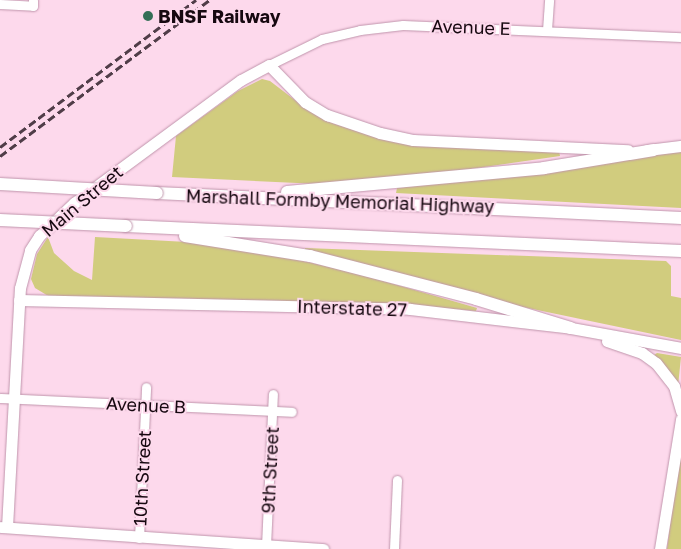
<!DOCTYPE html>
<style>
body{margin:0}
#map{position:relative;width:681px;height:549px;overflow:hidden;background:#fdd9ec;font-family:"Golos Text",sans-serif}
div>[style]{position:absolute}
.green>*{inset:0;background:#d1cc7e}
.roads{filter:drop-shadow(0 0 1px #c095ac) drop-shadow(0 0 1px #c095ac)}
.minor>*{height:9px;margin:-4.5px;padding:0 4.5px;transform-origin:4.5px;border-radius:4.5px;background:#fff}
.major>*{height:11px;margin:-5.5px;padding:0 5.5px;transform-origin:5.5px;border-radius:5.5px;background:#fff}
.highway>*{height:12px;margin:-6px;padding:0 6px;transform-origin:6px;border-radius:6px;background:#fff}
.rail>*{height:2.5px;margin-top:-1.25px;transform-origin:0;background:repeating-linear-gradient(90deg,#503d48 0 8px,transparent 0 12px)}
.bridges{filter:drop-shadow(0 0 1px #c095ac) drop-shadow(0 0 1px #c095ac)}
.highway-bridge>*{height:12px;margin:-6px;padding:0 6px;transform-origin:6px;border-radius:6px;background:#fff}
.dots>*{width:14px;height:14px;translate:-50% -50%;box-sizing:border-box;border:2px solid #fdd9ec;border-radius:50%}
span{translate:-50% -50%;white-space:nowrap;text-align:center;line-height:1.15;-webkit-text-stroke:4px #fdd9ec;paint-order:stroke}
.poi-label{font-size:18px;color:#160810;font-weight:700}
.left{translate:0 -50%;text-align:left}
.street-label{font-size:18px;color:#160810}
</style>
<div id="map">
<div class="green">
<i style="clip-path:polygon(262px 79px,270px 81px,300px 104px,332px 123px,385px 140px,559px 151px,560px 156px,429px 175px,319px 184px,172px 177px,176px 136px,238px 91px)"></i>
<i style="clip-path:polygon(681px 151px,681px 208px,396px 193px,397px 188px,566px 169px)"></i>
<i style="clip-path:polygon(48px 237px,54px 253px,74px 271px,92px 280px,95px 237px,187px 242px,272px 254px,352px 272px,477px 308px,476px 311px,398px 304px,50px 297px,35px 288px,31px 279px,37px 254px)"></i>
<i style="clip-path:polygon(305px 248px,666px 261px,671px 266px,671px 296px,681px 298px,681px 340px,523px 307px,305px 251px)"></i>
<i style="clip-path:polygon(657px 353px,681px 357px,678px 386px,654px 355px)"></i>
<i style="clip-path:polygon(681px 454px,681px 549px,667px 549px,673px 501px)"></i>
</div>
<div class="roads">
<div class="minor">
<i style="left:0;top:4px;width:33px;rotate:3deg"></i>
<i style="left:33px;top:6px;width:6px;rotate:-90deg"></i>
<i style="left:547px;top:30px;width:30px;rotate:-86deg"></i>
<i style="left:269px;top:65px;width:59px;rotate:-26.1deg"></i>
<i style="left:322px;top:39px;width:39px;rotate:-13deg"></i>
<i style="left:360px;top:30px;width:43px;rotate:-6.6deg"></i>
<i style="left:403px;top:25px;width:278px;rotate:2.5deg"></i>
<i style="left:0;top:398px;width:292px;rotate:2.7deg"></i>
<i style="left:139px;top:538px;width:151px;rotate:-87.3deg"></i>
<i style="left:266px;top:546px;width:152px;rotate:-87.4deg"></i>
<i style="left:394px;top:549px;width:69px;rotate:-87.5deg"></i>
</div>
<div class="major">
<i style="left:647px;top:150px;width:34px;rotate:-7deg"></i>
<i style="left:19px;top:300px;width:391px;rotate:1.3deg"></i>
<i style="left:410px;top:309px;width:162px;rotate:6.7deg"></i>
<i style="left:571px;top:328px;width:112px;rotate:10.3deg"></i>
<i style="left:607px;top:341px;width:37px;rotate:19deg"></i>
<i style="left:642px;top:353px;width:17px;rotate:36deg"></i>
<i style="left:656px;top:363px;width:29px;rotate:52deg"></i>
<i style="left:674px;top:386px;width:26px;rotate:74deg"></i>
<i style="left:0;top:527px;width:324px;rotate:3.9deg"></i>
<i style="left:7px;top:527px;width:239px;rotate:-86.9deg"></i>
<i style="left:20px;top:288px;width:39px;rotate:-75deg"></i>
<i style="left:30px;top:250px;width:17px;rotate:-57deg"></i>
<i style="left:39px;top:236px;width:48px;rotate:-43.3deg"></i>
<i style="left:74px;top:203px;width:207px;rotate:-36.4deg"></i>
<i style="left:241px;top:80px;width:32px;rotate:-28deg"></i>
<i style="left:269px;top:65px;width:52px;rotate:45.8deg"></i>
<i style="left:305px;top:102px;width:26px;rotate:31deg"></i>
<i style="left:327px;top:115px;width:56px;rotate:18.8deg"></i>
<i style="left:380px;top:133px;width:34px;rotate:12deg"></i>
<i style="left:413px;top:140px;width:215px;rotate:2.7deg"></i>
<i style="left:660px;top:549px;width:132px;rotate:-80.8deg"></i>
</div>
<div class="highway">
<i style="left:287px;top:192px;width:258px;rotate:-5.3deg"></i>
<i style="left:544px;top:168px;width:111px;rotate:-9.3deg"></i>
<i style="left:157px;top:193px;width:525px;rotate:2.73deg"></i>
<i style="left:126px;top:226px;width:556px;rotate:2.58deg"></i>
<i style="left:185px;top:236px;width:127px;rotate:9.1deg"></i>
<i style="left:310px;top:256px;width:171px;rotate:14.5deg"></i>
<i style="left:476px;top:299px;width:99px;rotate:17deg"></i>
</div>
</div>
<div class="rail">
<i style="left:0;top:147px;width:245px;rotate:-36.9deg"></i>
<i style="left:0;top:156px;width:261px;rotate:-36.7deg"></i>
</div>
<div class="bridges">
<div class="highway-bridge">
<i style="left:0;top:184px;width:157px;rotate:3.3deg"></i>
<i style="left:0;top:220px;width:126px;rotate:2.7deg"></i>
</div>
</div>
<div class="dots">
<i style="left:148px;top:16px;background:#346e56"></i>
</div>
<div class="poi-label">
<span class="left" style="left:158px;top:16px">BNSF Railway</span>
</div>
<div class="street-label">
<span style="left:471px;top:27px;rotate:2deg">Avenue E</span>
<span style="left:82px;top:201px;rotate:-40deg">Main Street</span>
<span style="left:340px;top:201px;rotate:2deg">Marshall Formby Memorial Highway</span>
<span style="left:352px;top:308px;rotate:2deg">Interstate 27</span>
<span style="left:146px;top:405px;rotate:3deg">Avenue B</span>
<span style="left:270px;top:470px;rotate:-87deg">9th Street</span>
<span style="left:142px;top:478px;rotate:-87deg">10th Street</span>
</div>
</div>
